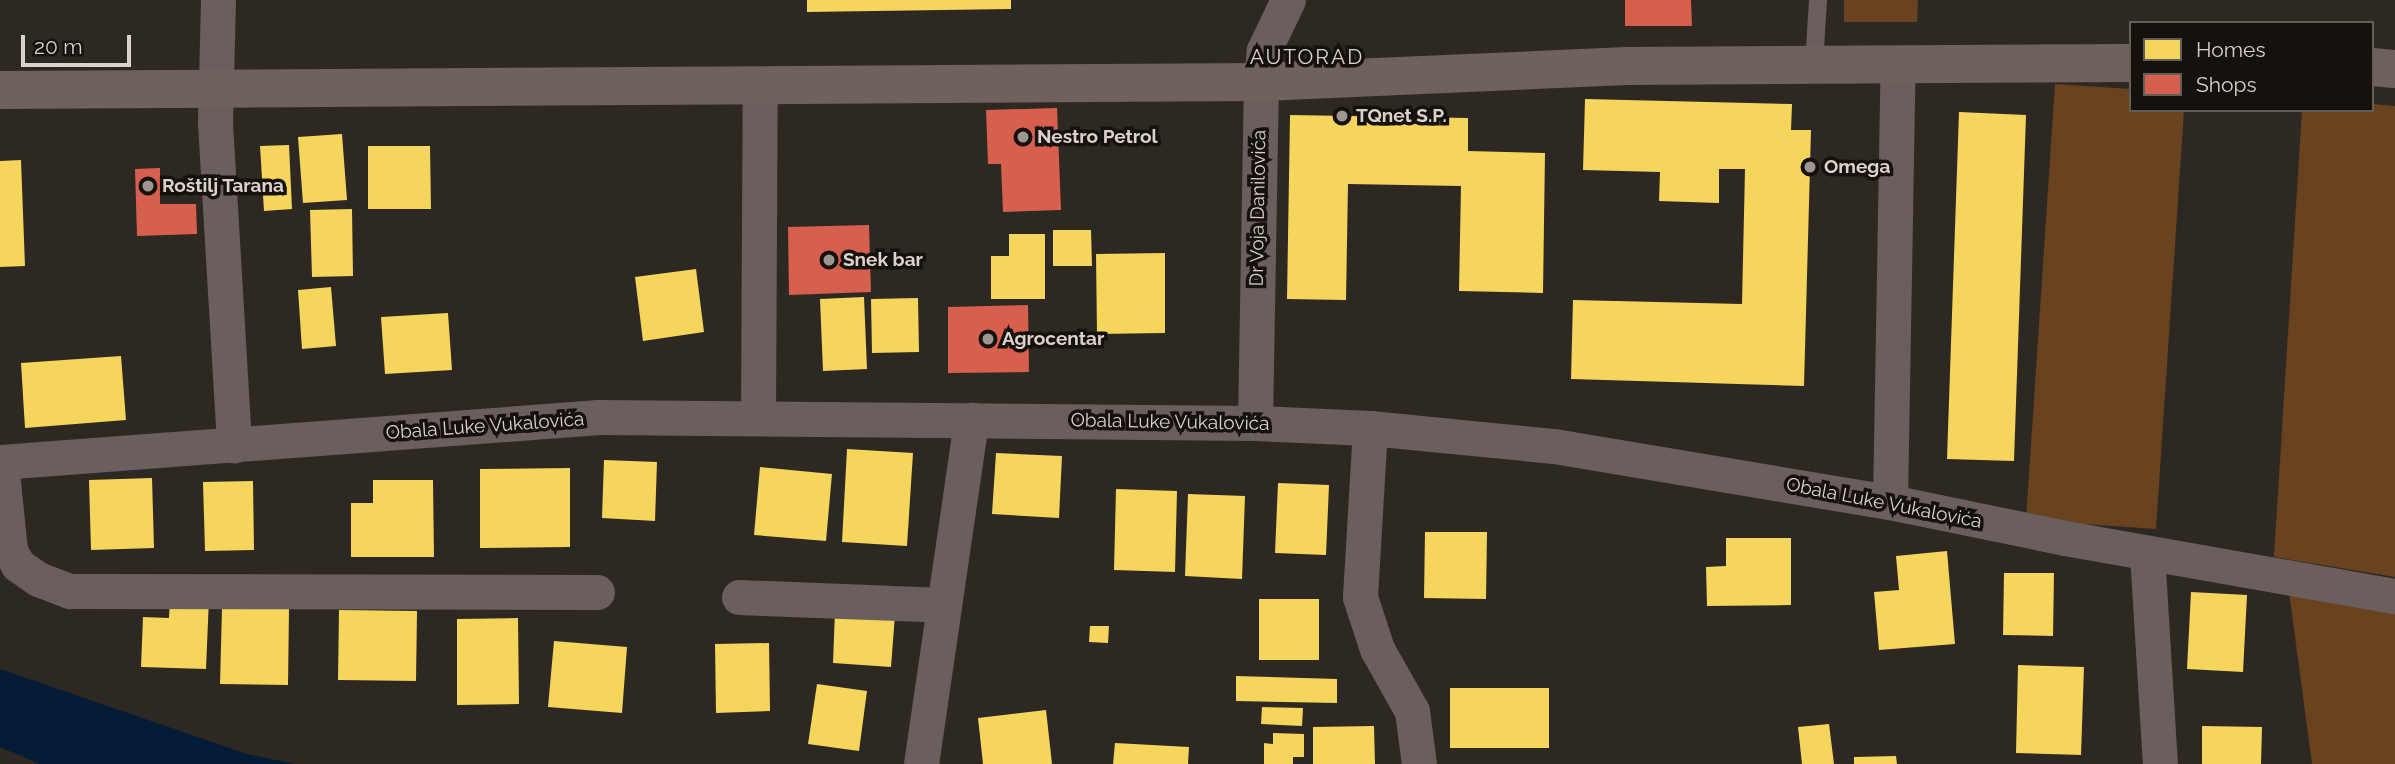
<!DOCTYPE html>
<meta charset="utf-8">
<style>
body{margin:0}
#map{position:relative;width:2395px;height:764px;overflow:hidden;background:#2e2823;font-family:Raleway,sans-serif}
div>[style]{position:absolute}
.green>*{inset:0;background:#694220}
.water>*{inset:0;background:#051c37}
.homes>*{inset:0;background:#f6d55c}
.shops>*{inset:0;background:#d6604d}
.lane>*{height:18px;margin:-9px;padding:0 9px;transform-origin:9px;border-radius:9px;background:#6a5f5d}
.street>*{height:35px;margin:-17.5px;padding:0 17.5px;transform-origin:17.5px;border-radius:17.5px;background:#6a5f5d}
.secondary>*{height:38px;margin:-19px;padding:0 19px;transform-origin:19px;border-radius:19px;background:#6e615e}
.dots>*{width:19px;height:19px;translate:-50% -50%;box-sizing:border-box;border:4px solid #16110d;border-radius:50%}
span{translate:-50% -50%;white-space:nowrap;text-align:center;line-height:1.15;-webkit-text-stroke:7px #16110d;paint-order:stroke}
.poi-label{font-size:19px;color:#dad2cc;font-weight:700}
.left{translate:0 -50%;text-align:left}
.street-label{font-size:19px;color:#dad2cc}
.neighbourhood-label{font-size:21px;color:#dad2cc;letter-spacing:2px}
.legend{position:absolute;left:2129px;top:21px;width:245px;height:91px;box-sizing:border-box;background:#16110d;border:2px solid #645e59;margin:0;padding:9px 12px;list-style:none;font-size:21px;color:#dad2cc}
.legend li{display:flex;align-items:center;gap:14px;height:35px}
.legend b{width:35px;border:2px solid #645e59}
.scale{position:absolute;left:21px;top:35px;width:110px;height:32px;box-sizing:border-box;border:4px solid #dad2cc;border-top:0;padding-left:9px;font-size:21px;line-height:24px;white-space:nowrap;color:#dad2cc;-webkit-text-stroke:5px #16110d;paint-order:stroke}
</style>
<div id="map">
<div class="green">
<i style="clip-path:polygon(1844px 0,1918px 0,1917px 22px,1844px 22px)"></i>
<i style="clip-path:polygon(2055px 84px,2131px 89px,2131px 110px,2184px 110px,2156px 529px,2026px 520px)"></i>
<i style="clip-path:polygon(2372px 104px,2395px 106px,2395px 577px,2274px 557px,2302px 110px,2372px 110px)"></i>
<i style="clip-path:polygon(2289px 592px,2395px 612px,2395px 764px,2312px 764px)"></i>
</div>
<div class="water">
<i style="clip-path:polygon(0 669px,247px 754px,295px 764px,40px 764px,0 747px)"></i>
</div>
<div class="homes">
<i style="clip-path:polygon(807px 0,1011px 0,1011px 9px,807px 12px)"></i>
<i style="clip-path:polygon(1585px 99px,1792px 104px,1791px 130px,1811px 130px,1804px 386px,1571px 379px,1573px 300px,1742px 304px,1745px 169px,1719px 169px,1719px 203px,1659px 201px,1660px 172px,1583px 170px)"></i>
<i style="clip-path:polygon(1959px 112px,2026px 115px,2014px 461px,1947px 459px)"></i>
<i style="clip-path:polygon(1290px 115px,1468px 118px,1468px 151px,1545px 153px,1543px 293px,1459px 291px,1461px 186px,1348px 184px,1346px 300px,1287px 299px)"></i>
<i style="clip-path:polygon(342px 134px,347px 200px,303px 203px,298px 137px)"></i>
<i style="clip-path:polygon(289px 145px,292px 209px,264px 211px,260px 146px)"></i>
<i style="clip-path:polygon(368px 146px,430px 146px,431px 209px,368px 209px)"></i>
<i style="clip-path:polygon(21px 160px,25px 266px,0 267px,0 161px)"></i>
<i style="clip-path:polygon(352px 209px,353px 276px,312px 277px,310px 210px)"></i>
<i style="clip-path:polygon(1053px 230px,1091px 230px,1092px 266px,1053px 266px)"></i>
<i style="clip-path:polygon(1009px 234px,1045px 234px,1045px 299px,991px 299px,991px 256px,1009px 256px)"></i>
<i style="clip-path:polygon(1165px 253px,1165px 333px,1097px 334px,1096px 254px)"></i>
<i style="clip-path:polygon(696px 269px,704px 332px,643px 341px,635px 277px)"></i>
<i style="clip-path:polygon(331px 287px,336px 346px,302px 349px,298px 290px)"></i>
<i style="clip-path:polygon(864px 297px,867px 369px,823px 371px,820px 299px)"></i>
<i style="clip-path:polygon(918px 298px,919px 352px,872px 353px,871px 299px)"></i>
<i style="clip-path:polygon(448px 313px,452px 370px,385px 374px,381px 317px)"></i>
<i style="clip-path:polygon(121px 356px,126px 420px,25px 428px,21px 363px)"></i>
<i style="clip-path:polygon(847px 449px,913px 453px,907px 546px,842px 542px)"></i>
<i style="clip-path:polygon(996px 453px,1062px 456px,1059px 518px,992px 514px)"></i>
<i style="clip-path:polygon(604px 460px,657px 462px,655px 521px,602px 518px)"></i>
<i style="clip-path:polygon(760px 467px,832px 474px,826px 541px,754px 535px)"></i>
<i style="clip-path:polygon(570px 468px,570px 547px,480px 548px,480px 469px)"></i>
<i style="clip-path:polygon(152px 478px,154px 548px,91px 550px,89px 480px)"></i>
<i style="clip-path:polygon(373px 480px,433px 480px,434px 557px,351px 557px,351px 503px,373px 503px)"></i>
<i style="clip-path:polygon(253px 481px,254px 550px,205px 551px,203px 482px)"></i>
<i style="clip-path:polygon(1278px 483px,1329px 485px,1326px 555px,1275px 553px)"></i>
<i style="clip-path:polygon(1116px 489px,1177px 491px,1175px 572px,1114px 570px)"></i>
<i style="clip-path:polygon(1188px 494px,1245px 496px,1242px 579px,1185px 576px)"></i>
<i style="clip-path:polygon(1425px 532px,1487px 532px,1486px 599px,1424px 598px)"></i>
<i style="clip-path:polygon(1726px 538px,1791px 538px,1791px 605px,1707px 606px,1706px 567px,1726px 566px)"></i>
<i style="clip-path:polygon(1947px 551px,1955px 644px,1879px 650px,1874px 592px,1899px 590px,1896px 556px)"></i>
<i style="clip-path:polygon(2004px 573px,2054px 573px,2053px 636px,2003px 635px)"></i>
<i style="clip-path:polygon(2191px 592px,2247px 595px,2243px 672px,2187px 669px)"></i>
<i style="clip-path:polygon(170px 596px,209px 598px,206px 669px,141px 667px,143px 617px,169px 618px)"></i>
<i style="clip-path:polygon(1259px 599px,1319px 599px,1319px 660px,1259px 660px)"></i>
<i style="clip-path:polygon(222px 608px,289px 609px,288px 685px,220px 684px)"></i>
<i style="clip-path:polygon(339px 610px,417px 611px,416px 681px,338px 680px)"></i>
<i style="clip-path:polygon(835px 611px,895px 615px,891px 667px,833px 663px)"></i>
<i style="clip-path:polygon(518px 618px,519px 704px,457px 705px,457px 619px)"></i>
<i style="clip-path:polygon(1090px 626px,1109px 626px,1108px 643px,1089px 642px)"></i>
<i style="clip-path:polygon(554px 641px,627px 647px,622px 713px,548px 707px)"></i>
<i style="clip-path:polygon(769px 643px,770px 711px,716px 713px,715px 644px)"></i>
<i style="clip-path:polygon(2018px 665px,2084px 667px,2081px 755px,2016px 753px)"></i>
<i style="clip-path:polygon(1236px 676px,1337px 679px,1337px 703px,1236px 701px)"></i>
<i style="clip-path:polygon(817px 684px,867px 691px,859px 751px,808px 744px)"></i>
<i style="clip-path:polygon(1450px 688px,1549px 688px,1549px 748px,1450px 748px)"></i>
<i style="clip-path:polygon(1262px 707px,1303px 708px,1302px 726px,1261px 724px)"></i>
<i style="clip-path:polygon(1046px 710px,1052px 764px,983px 764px,978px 718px)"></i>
<i style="clip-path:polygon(1829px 724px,1834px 764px,1802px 764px,1798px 727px)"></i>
<i style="clip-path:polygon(1374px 726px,1375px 764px,1313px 764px,1313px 727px)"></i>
<i style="clip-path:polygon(2202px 726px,2262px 727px,2261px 764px,2202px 764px)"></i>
<i style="clip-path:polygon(1273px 733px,1304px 734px,1304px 757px,1293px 757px,1293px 764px,1264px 764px,1264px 743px,1273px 744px)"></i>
<i style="clip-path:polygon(1115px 743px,1189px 747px,1188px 764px,1113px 764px)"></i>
<i style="clip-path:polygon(1896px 756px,1897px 764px,1854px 764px,1854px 757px)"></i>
</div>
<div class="shops">
<i style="clip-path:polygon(1625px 0,1691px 0,1692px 26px,1625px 26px)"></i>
<i style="clip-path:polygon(1057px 108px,1061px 210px,1003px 212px,1001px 164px,988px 164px,986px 110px)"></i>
<i style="clip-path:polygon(160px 168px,160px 204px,196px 204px,197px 234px,137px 236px,135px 169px)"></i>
<i style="clip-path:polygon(869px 225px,871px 292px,789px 295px,788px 227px)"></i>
<i style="clip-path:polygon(1028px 305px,1029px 372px,948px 373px,948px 307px)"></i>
</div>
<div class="lane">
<i style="left:1814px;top:64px;width:64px;rotate:-86.4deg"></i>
</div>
<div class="street">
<i style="left:218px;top:0;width:123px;rotate:91.4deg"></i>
<i style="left:215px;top:123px;width:323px;rotate:86.6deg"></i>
<i style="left:758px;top:416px;width:331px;rotate:-89.7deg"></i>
<i style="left:1255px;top:423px;width:341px;rotate:-89deg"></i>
<i style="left:1261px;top:82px;width:32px;rotate:-85deg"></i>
<i style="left:1264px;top:50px;width:55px;rotate:-64.4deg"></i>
<i style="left:1370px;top:428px;width:169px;rotate:93.4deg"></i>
<i style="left:1360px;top:597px;width:55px;rotate:71.9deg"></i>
<i style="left:1377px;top:649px;width:71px;rotate:60.6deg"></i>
<i style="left:1412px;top:711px;width:53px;rotate:82.5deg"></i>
<i style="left:0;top:462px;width:600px;rotate:-4.3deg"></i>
<i style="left:598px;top:417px;width:657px;rotate:0.52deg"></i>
<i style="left:1255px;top:423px;width:115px;rotate:2.5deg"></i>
<i style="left:1370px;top:428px;width:185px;rotate:5.6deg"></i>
<i style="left:1554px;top:446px;width:341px;rotate:9.5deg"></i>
<i style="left:1890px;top:502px;width:179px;rotate:11.6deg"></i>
<i style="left:2065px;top:538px;width:335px;rotate:10deg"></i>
<i style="left:1px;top:462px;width:89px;rotate:84.2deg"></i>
<i style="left:10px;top:551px;width:16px;rotate:60deg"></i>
<i style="left:18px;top:565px;width:24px;rotate:35deg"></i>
<i style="left:38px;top:579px;width:34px;rotate:21deg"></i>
<i style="left:70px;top:591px;width:527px;rotate:0.11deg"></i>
<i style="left:1890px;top:502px;width:439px;rotate:-89deg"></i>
<i style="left:2147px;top:553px;width:211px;rotate:86.5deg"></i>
<i style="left:739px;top:597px;width:205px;rotate:2.2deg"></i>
<i style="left:921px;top:764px;width:348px;rotate:-81.7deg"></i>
</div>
<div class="secondary">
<i style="left:2372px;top:67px;width:23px;rotate:5deg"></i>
<i style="left:0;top:90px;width:1261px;rotate:-0.36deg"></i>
<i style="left:1261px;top:82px;width:366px;rotate:-2.5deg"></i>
<i style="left:1627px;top:66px;width:504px;rotate:-0.34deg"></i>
</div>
<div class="dots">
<i style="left:1342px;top:116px;background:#9e9691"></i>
<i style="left:1023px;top:137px;background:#9e9691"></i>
<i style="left:1810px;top:167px;background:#9e9691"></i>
<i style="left:148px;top:186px;background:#9e9691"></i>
<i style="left:829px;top:260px;background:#9e9691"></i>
<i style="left:988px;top:339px;background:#9e9691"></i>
</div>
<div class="poi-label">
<span class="left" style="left:1356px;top:116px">TQnet S.P.</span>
<span class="left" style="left:1037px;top:137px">Nestro Petrol</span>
<span class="left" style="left:1824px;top:167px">Omega</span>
<span class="left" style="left:162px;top:186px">Roštilj Tarana</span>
<span class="left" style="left:843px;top:260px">Snek bar</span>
<span class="left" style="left:1002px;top:339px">Agrocentar</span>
</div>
<div class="street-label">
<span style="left:1258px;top:208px;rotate:-89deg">Dr Voja Danilovića</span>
<span style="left:1170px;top:422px;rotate:1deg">Obala Luke Vukalovića</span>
<span style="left:485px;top:426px;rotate:-4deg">Obala Luke Vukalovića</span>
<span style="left:1884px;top:503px;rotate:11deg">Obala Luke Vukalovića</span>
</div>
<div class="neighbourhood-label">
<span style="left:1307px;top:57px">AUTORAD</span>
</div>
<ul class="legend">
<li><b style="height:19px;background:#f6d55c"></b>Homes</li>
<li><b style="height:19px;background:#d6604d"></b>Shops</li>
</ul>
<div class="scale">20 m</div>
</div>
